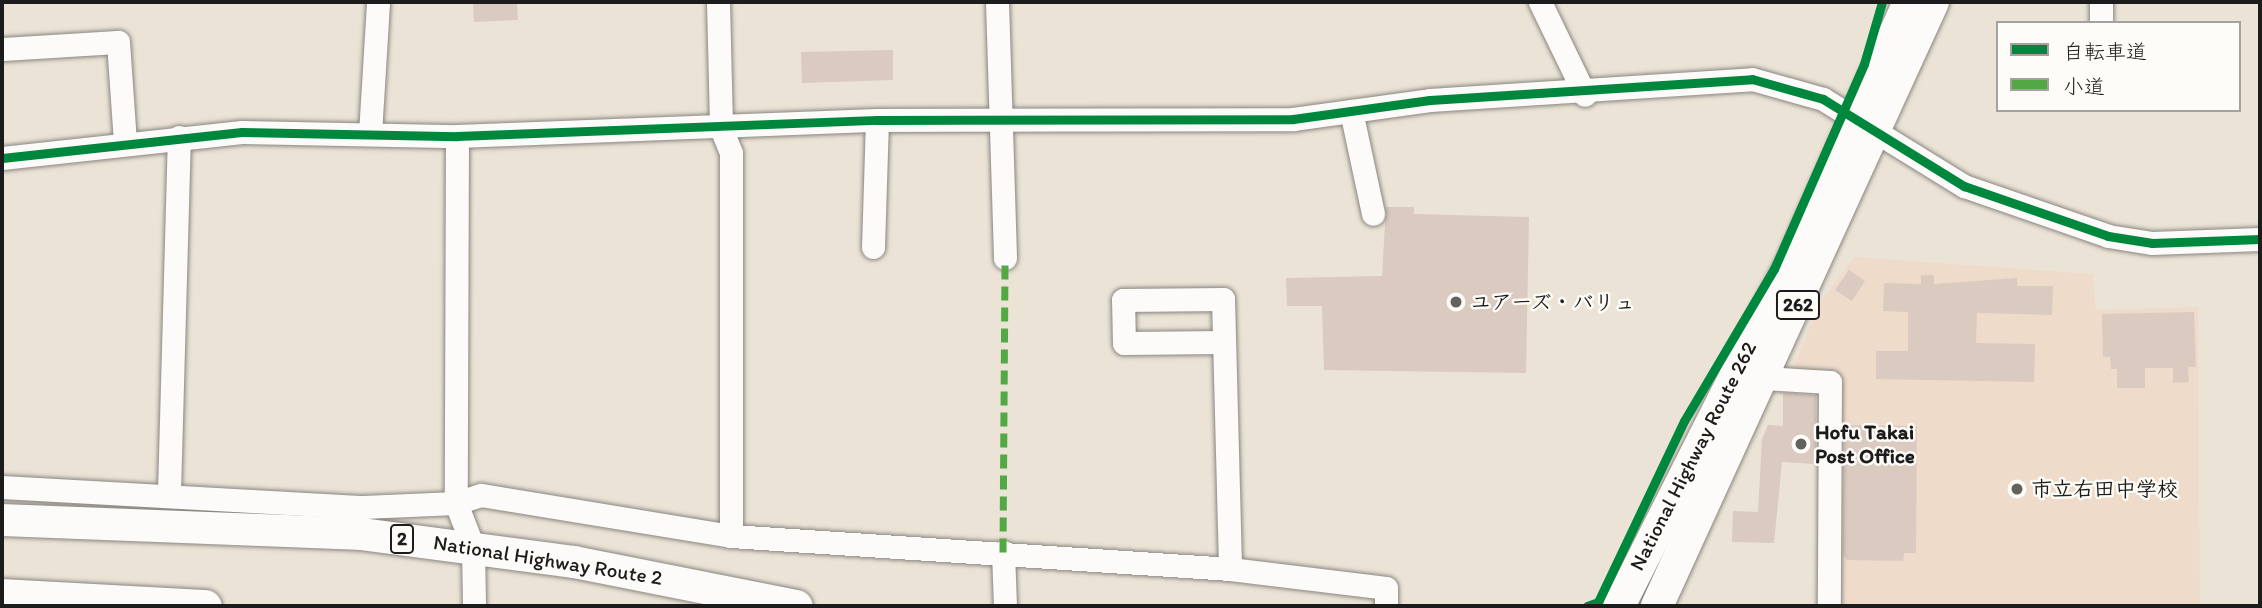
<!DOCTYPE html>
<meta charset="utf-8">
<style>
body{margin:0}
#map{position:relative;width:2262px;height:608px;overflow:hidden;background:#ebe3d6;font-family:Itim,"Klee One",sans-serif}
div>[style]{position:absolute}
.built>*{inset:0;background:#efdbc9}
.building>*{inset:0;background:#dacac0}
.roads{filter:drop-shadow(0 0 2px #8a8680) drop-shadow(0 0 2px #8a8680)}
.minor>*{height:23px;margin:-11.5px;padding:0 11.5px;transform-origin:11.5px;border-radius:11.5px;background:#fcfbf9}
.highway>*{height:32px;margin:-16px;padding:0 16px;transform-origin:16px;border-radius:16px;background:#fcfbf9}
.quiet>*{height:7px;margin-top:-3.5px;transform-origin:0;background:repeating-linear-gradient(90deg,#52a943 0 14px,transparent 0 21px)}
.cycleway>*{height:9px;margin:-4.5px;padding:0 4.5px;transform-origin:4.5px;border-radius:4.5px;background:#00873e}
.dots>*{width:19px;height:19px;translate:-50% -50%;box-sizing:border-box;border:4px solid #fdfcf7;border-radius:50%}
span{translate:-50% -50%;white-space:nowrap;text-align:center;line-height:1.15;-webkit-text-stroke:5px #fdfcf7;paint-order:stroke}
.shield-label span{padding:2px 5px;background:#fdfcf7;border:2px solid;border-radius:5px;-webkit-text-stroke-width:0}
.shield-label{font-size:19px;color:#1c1c1c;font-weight:700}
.poi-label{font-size:21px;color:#1c1c1c;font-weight:700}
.left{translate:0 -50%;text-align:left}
.street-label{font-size:21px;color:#1c1c1c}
.frame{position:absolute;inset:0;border:4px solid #1c1c1c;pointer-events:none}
.legend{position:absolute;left:1996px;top:21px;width:245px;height:91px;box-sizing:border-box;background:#fdfcf7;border:2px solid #a3a29f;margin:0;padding:9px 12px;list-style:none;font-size:21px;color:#1c1c1c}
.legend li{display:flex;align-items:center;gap:14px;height:35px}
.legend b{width:35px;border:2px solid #a3a29f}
</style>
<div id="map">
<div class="built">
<i style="clip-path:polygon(1854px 257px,2093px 274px,2096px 310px,2198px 307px,2200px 606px,1833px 606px,1837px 372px,1798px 371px,1795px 364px,1821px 301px)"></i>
</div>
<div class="building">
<i style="clip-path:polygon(473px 2px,517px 2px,518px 20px,474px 22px)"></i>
<i style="clip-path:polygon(893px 50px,893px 80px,802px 83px,801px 52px)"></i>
<i style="clip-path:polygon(1386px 207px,1414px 207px,1414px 214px,1529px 217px,1526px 373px,1324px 370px,1322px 306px,1287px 306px,1286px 278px,1382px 276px)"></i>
<i style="clip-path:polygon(1849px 270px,1865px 281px,1852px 301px,1835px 290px)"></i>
<i style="clip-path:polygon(1921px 275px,1934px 275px,1934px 284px,2017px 278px,2017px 286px,2053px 286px,2052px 315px,1977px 313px,1976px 343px,2035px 344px,2034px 382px,1876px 379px,1876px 351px,1908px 351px,1908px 312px,1883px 311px,1884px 283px,1921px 284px)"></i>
<i style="clip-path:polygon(2194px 312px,2196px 367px,2188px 367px,2189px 382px,2173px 383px,2173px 368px,2145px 368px,2145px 388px,2117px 388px,2117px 369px,2111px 369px,2110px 357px,2103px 357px,2102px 314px)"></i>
<i style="clip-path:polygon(1783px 393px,1816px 395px,1816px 464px,1782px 462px,1774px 543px,1732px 542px,1733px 511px,1758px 512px,1762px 439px,1768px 425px,1783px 426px)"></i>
<i style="clip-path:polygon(1844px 425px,1917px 426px,1916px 553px,1904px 553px,1903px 561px,1847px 560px,1843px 554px)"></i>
</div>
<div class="roads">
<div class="minor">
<i style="left:718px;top:2px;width:126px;rotate:88.6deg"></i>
<i style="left:721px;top:128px;width:27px;rotate:68deg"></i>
<i style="left:731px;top:153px;width:383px;rotate:90deg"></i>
<i style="left:997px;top:2px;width:256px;rotate:88.2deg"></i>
<i style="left:1540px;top:2px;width:103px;rotate:64.2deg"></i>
<i style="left:2101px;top:2px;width:21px;rotate:90deg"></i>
<i style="left:2px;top:49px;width:116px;rotate:-3.5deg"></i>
<i style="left:118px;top:42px;width:100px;rotate:86deg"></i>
<i style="left:1351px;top:111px;width:105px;rotate:77.9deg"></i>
<i style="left:370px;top:134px;width:132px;rotate:-86.5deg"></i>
<i style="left:457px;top:136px;width:367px;rotate:90.2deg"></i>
<i style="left:456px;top:503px;width:47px;rotate:68.9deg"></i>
<i style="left:473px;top:547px;width:59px;rotate:89deg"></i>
<i style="left:2px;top:158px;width:241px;rotate:-6.2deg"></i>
<i style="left:242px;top:132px;width:215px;rotate:1.1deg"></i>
<i style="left:457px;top:136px;width:420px;rotate:-2.2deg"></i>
<i style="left:877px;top:120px;width:416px;rotate:-0.1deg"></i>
<i style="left:1293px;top:119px;width:138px;rotate:-7.9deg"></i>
<i style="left:1430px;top:100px;width:323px;rotate:-3.7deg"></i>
<i style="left:1752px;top:79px;width:74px;rotate:15.7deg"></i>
<i style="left:1823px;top:99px;width:166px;rotate:31.7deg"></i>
<i style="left:1964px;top:186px;width:152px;rotate:19.1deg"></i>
<i style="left:2108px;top:236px;width:45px;rotate:9deg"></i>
<i style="left:2152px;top:243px;width:108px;rotate:-2.1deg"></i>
<i style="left:873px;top:247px;width:127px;rotate:-88.2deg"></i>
<i style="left:1224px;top:342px;width:100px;rotate:179.4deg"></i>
<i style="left:1124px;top:343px;width:43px;rotate:-91.3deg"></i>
<i style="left:1123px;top:300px;width:100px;rotate:-0.6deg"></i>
<i style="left:1223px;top:299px;width:270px;rotate:88.5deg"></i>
<i style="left:1763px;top:378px;width:67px;rotate:3.4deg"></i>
<i style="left:1830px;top:382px;width:224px;rotate:90.3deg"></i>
<i style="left:2px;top:487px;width:362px;rotate:3.2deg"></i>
<i style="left:363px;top:507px;width:93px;rotate:-2.5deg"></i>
<i style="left:456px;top:503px;width:26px;rotate:-18deg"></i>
<i style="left:481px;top:495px;width:253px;rotate:9.3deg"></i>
<i style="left:731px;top:536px;width:500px;rotate:3.78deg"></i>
<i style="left:1230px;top:569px;width:157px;rotate:6.9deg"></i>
<i style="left:1386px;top:588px;width:18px;rotate:90deg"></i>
<i style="left:169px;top:492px;width:355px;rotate:-88.4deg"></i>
<i style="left:1003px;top:552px;width:54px;rotate:87.9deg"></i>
</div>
<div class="highway">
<i style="left:2px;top:520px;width:359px;rotate:2.2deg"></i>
<i style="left:361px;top:534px;width:215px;rotate:7.5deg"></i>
<i style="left:574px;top:562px;width:227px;rotate:11.2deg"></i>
<i style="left:2px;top:595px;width:204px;rotate:3.1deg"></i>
<i style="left:1619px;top:606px;width:379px;rotate:-63.2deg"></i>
<i style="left:1790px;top:268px;width:291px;rotate:-65.9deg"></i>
<i style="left:1657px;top:606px;width:664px;rotate:-65.44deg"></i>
</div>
</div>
<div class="quiet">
<i style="left:1003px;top:552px;width:294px;rotate:-89.6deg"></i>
</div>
<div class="cycleway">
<i style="left:2px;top:158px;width:241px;rotate:-6.2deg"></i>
<i style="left:242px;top:132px;width:215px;rotate:1.1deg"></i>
<i style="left:457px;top:136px;width:420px;rotate:-2.2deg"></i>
<i style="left:877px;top:120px;width:416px;rotate:-0.1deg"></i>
<i style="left:1293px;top:119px;width:138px;rotate:-7.9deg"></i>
<i style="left:1430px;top:100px;width:323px;rotate:-3.7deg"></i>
<i style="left:1752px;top:79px;width:74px;rotate:15.7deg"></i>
<i style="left:1823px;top:99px;width:166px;rotate:31.7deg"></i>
<i style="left:1964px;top:186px;width:152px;rotate:19.1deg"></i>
<i style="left:2108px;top:236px;width:45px;rotate:9deg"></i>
<i style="left:2152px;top:243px;width:108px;rotate:-2.1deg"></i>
<i style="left:1587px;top:606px;width:12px;rotate:-20deg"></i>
<i style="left:1598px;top:602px;width:200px;rotate:-64.6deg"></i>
<i style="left:1684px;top:421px;width:177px;rotate:-59.4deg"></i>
<i style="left:1774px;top:269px;width:224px;rotate:-66.3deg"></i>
<i style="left:1864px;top:64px;width:65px;rotate:-73.8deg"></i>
</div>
<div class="dots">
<i style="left:1456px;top:302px;background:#64625d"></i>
<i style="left:1801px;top:444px;background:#64625d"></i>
<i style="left:2017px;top:489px;background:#64625d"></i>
</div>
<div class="shield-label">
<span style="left:1798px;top:305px">262</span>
<span style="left:402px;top:539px">2</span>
</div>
<div class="poi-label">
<span class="left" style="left:1470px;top:302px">ユアーズ・バリュ</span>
<span class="left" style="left:1815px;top:444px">Hofu Takai<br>Post Office</span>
<span class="left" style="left:2031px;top:489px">市立右田中学校</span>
</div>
<div class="street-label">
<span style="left:1693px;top:456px;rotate:-63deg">National Highway Route 262</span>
<span style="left:548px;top:560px;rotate:9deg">National Highway Route 2</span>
</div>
<div class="frame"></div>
<ul class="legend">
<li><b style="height:9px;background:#00873e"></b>自転車道</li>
<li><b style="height:9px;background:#52a943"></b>小道</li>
</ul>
</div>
